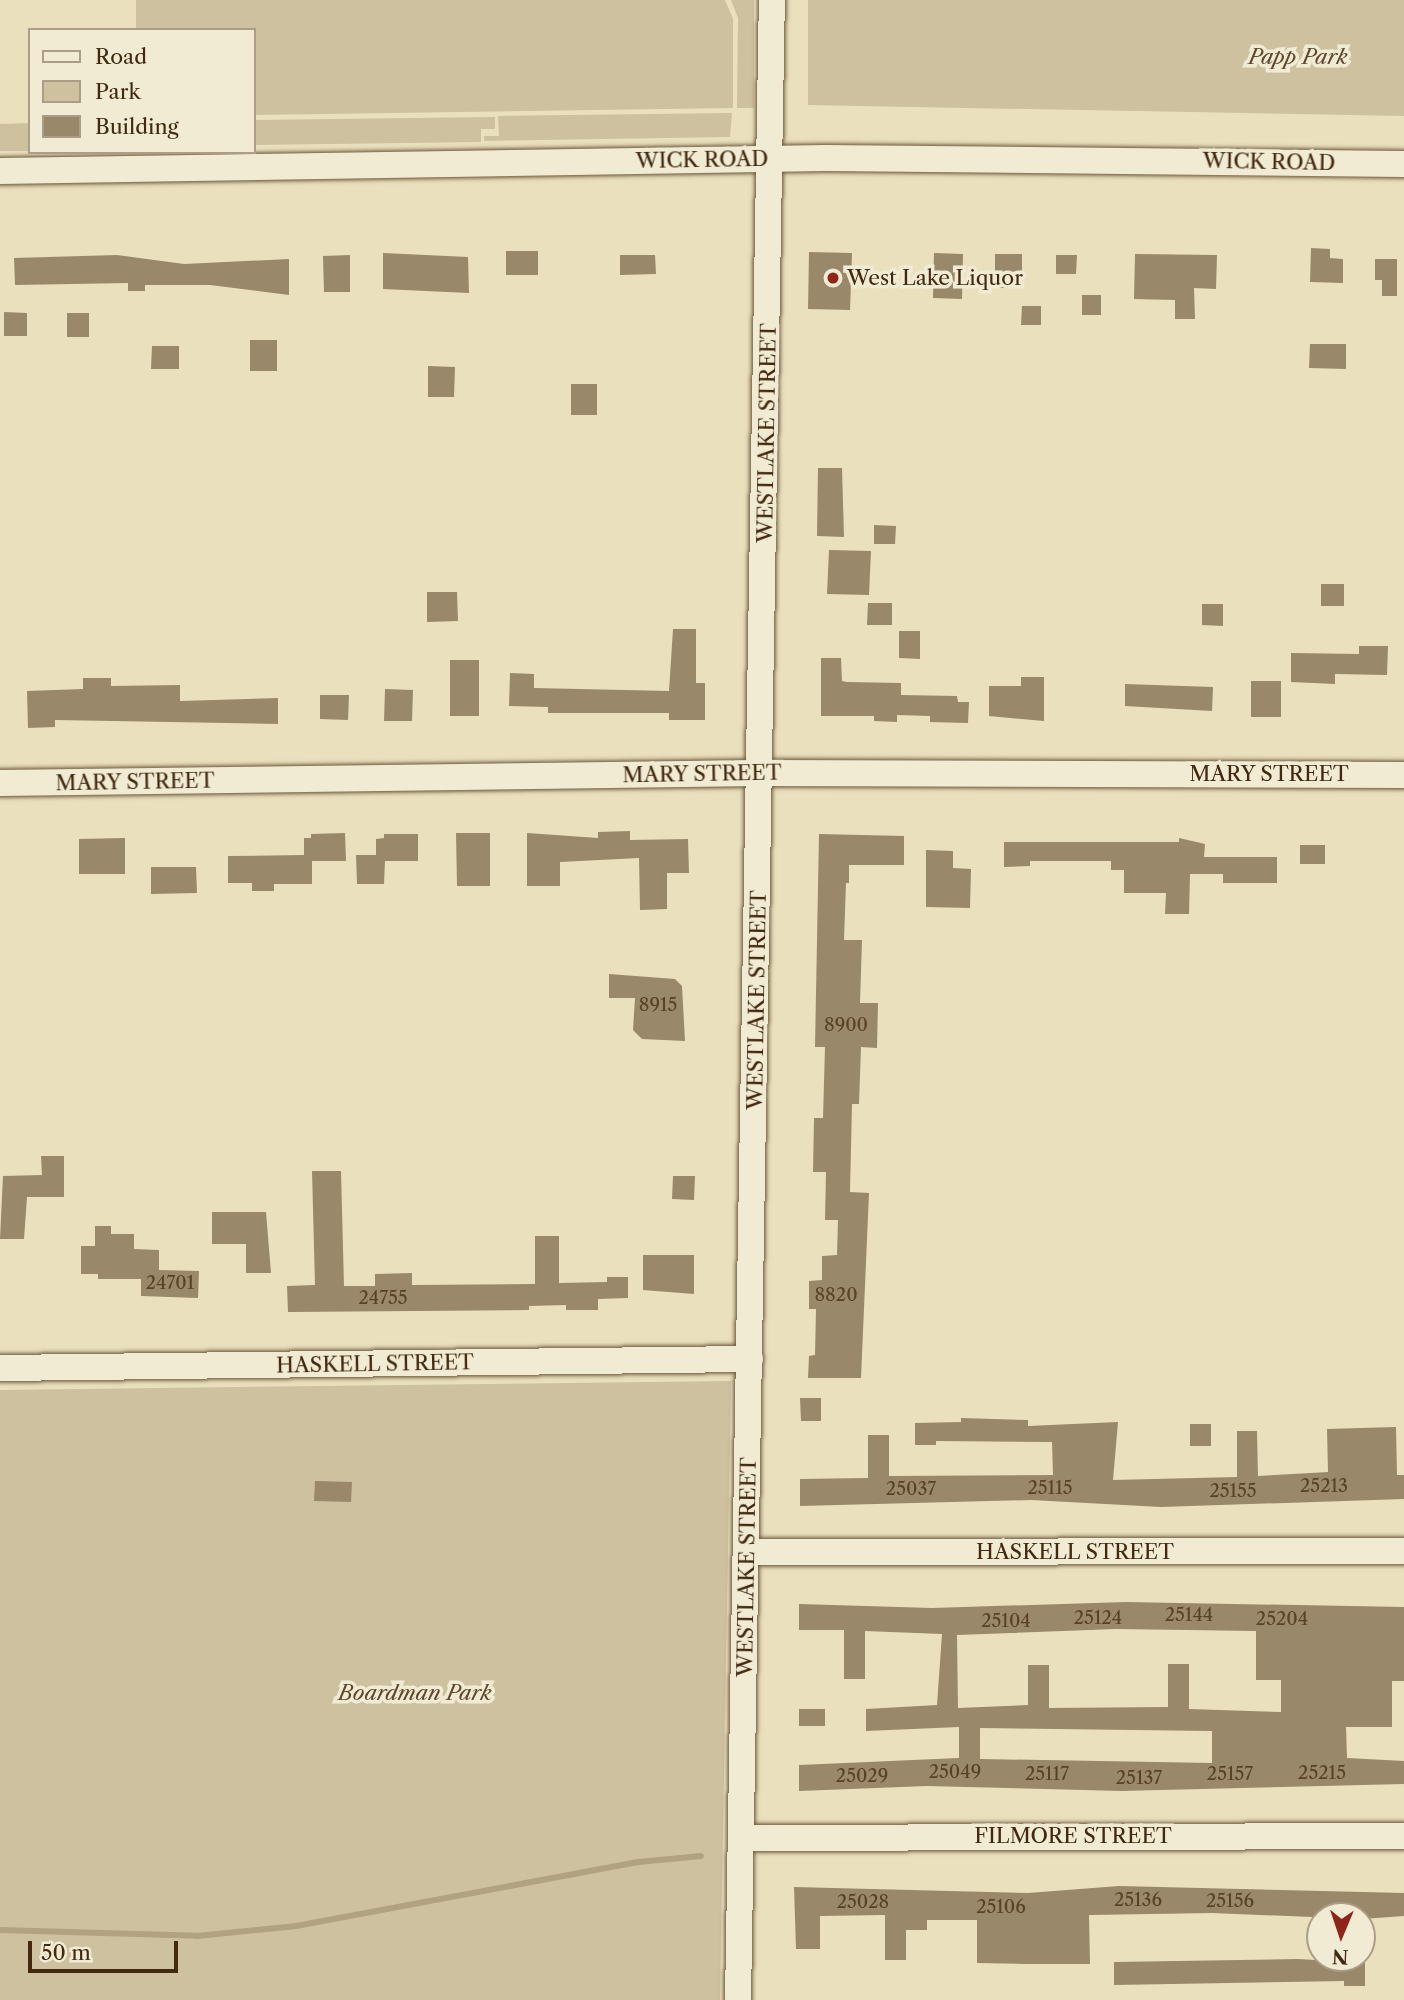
<!DOCTYPE html>
<style>
body{margin:0}
#map{position:relative;width:1404px;height:2000px;overflow:hidden;background:#eae0bd;font-family:"Libre Caslon Text",serif}
div>[style]{position:absolute}
.green>*{inset:0;background:#cdc1a0}
.stream>*{height:6px;margin:-3px;padding:0 3px;transform-origin:3px;border-radius:3px;background:#b1a282}
.building>*{inset:0;background:#99886a}
.roads{filter:drop-shadow(0 0 2px #6c573b) drop-shadow(0 0 2px #6c573b)}
.minor>*{height:26px;margin:-13px;padding:0 13px;transform-origin:13px;border-radius:13px;background:#f1ebd4}
.dots>*{width:19px;height:19px;translate:-50% -50%;box-sizing:border-box;border:4px solid #f1ebd4;border-radius:50%}
span{translate:-50% -50%;white-space:nowrap;text-align:center;line-height:1.15;-webkit-text-stroke:7px #f1ebd4;paint-order:stroke}
.number-label{font-size:18px;color:#584126}
.number-label span{-webkit-text-stroke-width:0}
.park-label{font-size:21px;color:#5e472d;font-style:italic}
.street-label{font-size:21px;color:#422910}
.poi-label{font-size:21px;color:#422910}
.left{translate:0 -50%;text-align:left}
.legend{position:absolute;left:28px;top:28px;width:228px;height:126px;box-sizing:border-box;background:#f1ebd4;border:2px solid #ab9d86;margin:0;padding:9px 12px;list-style:none;font-size:21px;color:#422910}
.legend li{display:flex;align-items:center;gap:14px;height:35px}
.legend b{width:35px;border:2px solid #ab9d86}
.north{position:absolute;left:1306px;top:1902px;width:70px;height:70px;box-sizing:border-box;background:#f1ebd4;border:2px solid #ab9d86;border-radius:50%;rotate:182deg;font-size:19px;font-weight:700;line-height:28px;text-align:center;color:#422910}
.north::after{content:'';display:block;margin:auto;width:24px;height:32px;background:#8f2418;clip-path:polygon(50% 0,100% 100%,50% 72%,0 100%)}
.scale{position:absolute;left:28px;top:1941px;width:150px;height:32px;box-sizing:border-box;border:4px solid #422910;border-top:0;padding-left:9px;font-size:21px;line-height:24px;white-space:nowrap;color:#422910;-webkit-text-stroke:5px #f1ebd4;paint-order:stroke}
</style>
<div id="map">
<div class="green">
<i style="clip-path:polygon(136px 0,725px 0,733px 19px,733px 108px,254px 115px,254px 30px,136px 30px)"></i>
<i style="clip-path:polygon(731px 0,754px 0,754px 108px,737px 108px,738px 18px)"></i>
<i style="clip-path:polygon(808px 0,1404px 0,1404px 116px,808px 105px)"></i>
<i style="clip-path:polygon(732px 113px,730px 137px,484px 141px,484px 136px,499px 136px,498px 116px)"></i>
<i style="clip-path:polygon(495px 117px,495px 129px,481px 129px,481px 142px,254px 145px,254px 120px)"></i>
<i style="clip-path:polygon(30px 123px,30px 151px,0 151px,0 124px)"></i>
<i style="clip-path:polygon(731px 1381px,720px 2000px,0 2000px,0 1390px)"></i>
</div>
<div class="stream">
<i style="left:0;top:1930px;width:197px;rotate:1.7deg"></i>
<i style="left:197px;top:1936px;width:100px;rotate:-5.8deg"></i>
<i style="left:296px;top:1926px;width:349px;rotate:-10.6deg"></i>
<i style="left:639px;top:1862px;width:62px;rotate:-5.5deg"></i>
</div>
<div class="building">
<i style="clip-path:polygon(1311px 248px,1330px 249px,1330px 258px,1343px 259px,1343px 283px,1310px 282px)"></i>
<i style="clip-path:polygon(506px 251px,538px 251px,538px 275px,506px 275px)"></i>
<i style="clip-path:polygon(809px 252px,852px 253px,850px 310px,808px 309px)"></i>
<i style="clip-path:polygon(383px 253px,468px 257px,469px 293px,383px 289px)"></i>
<i style="clip-path:polygon(934px 253px,963px 254px,962px 299px,933px 298px)"></i>
<i style="clip-path:polygon(995px 254px,1022px 254px,1022px 288px,995px 288px)"></i>
<i style="clip-path:polygon(1135px 254px,1217px 255px,1216px 289px,1194px 288px,1195px 319px,1175px 319px,1175px 300px,1134px 299px)"></i>
<i style="clip-path:polygon(117px 255px,184px 264px,289px 259px,289px 295px,210px 285px,145px 285px,145px 291px,128px 291px,128px 283px,15px 285px,14px 258px)"></i>
<i style="clip-path:polygon(350px 255px,350px 292px,324px 292px,323px 256px)"></i>
<i style="clip-path:polygon(620px 255px,655px 255px,656px 274px,620px 275px)"></i>
<i style="clip-path:polygon(1056px 255px,1077px 255px,1076px 274px,1056px 274px)"></i>
<i style="clip-path:polygon(1375px 259px,1397px 259px,1397px 296px,1382px 296px,1382px 280px,1375px 280px)"></i>
<i style="clip-path:polygon(1082px 295px,1101px 295px,1101px 315px,1082px 315px)"></i>
<i style="clip-path:polygon(1022px 306px,1041px 306px,1041px 325px,1021px 325px)"></i>
<i style="clip-path:polygon(4px 312px,27px 313px,27px 336px,4px 336px)"></i>
<i style="clip-path:polygon(67px 313px,89px 313px,89px 337px,67px 337px)"></i>
<i style="clip-path:polygon(250px 340px,277px 340px,277px 371px,250px 371px)"></i>
<i style="clip-path:polygon(1310px 344px,1346px 344px,1346px 369px,1309px 368px)"></i>
<i style="clip-path:polygon(152px 346px,179px 346px,179px 369px,151px 369px)"></i>
<i style="clip-path:polygon(428px 366px,455px 367px,454px 397px,428px 397px)"></i>
<i style="clip-path:polygon(571px 384px,597px 384px,597px 415px,571px 415px)"></i>
<i style="clip-path:polygon(818px 468px,842px 468px,844px 537px,817px 536px)"></i>
<i style="clip-path:polygon(874px 525px,896px 526px,895px 544px,874px 544px)"></i>
<i style="clip-path:polygon(829px 550px,871px 551px,869px 595px,827px 594px)"></i>
<i style="clip-path:polygon(1321px 584px,1344px 584px,1344px 606px,1321px 606px)"></i>
<i style="clip-path:polygon(427px 592px,457px 592px,458px 621px,427px 622px)"></i>
<i style="clip-path:polygon(868px 603px,892px 603px,892px 625px,867px 625px)"></i>
<i style="clip-path:polygon(1202px 604px,1223px 604px,1223px 626px,1202px 625px)"></i>
<i style="clip-path:polygon(673px 629px,696px 629px,696px 683px,705px 683px,705px 720px,669px 720px,669px 713px,548px 713px,548px 707px,509px 706px,510px 673px,534px 674px,534px 688px,669px 691px)"></i>
<i style="clip-path:polygon(899px 631px,920px 631px,920px 659px,899px 658px)"></i>
<i style="clip-path:polygon(1359px 646px,1388px 646px,1387px 675px,1335px 674px,1335px 684px,1291px 682px,1291px 653px,1359px 654px)"></i>
<i style="clip-path:polygon(821px 658px,841px 658px,842px 681px,847px 682px,901px 683px,901px 695px,957px 696px,958px 702px,969px 702px,968px 723px,930px 722px,930px 716px,897px 715px,897px 722px,874px 721px,874px 716px,821px 716px)"></i>
<i style="clip-path:polygon(450px 660px,479px 660px,479px 716px,450px 716px)"></i>
<i style="clip-path:polygon(1021px 677px,1044px 677px,1044px 721px,989px 716px,989px 686px,1021px 686px)"></i>
<i style="clip-path:polygon(83px 678px,111px 678px,111px 686px,180px 685px,180px 701px,278px 698px,278px 724px,55px 720px,55px 727px,28px 728px,27px 691px,83px 689px)"></i>
<i style="clip-path:polygon(1251px 681px,1281px 681px,1281px 717px,1251px 717px)"></i>
<i style="clip-path:polygon(1125px 684px,1213px 687px,1212px 711px,1125px 706px)"></i>
<i style="clip-path:polygon(385px 689px,413px 690px,412px 721px,384px 721px)"></i>
<i style="clip-path:polygon(320px 695px,349px 695px,348px 720px,320px 719px)"></i>
<i style="clip-path:polygon(630px 831px,630px 840px,688px 839px,689px 873px,667px 873px,667px 909px,640px 910px,639px 858px,560px 862px,560px 886px,527px 886px,527px 833px,598px 838px,598px 832px)"></i>
<i style="clip-path:polygon(345px 833px,346px 861px,312px 861px,312px 884px,274px 884px,274px 891px,252px 891px,252px 883px,228px 883px,228px 856px,304px 855px,304px 838px,311px 838px,311px 834px)"></i>
<i style="clip-path:polygon(456px 833px,490px 833px,490px 886px,457px 886px)"></i>
<i style="clip-path:polygon(384px 834px,418px 834px,418px 861px,385px 861px,384px 884px,357px 884px,356px 855px,376px 855px,376px 839px,384px 838px)"></i>
<i style="clip-path:polygon(819px 834px,904px 836px,904px 865px,849px 865px,849px 883px,846px 883px,844px 940px,862px 940px,860px 1003px,878px 1003px,877px 1048px,861px 1047px,859px 1104px,852px 1104px,850px 1192px,869px 1193px,861px 1378px,808px 1378px,809px 1356px,815px 1355px,816px 1309px,809px 1309px,809px 1281px,822px 1280px,822px 1256px,837px 1255px,838px 1220px,825px 1220px,826px 1172px,813px 1172px,814px 1118px,823px 1118px,825px 1047px,815px 1047px)"></i>
<i style="clip-path:polygon(125px 838px,125px 874px,79px 874px,79px 839px)"></i>
<i style="clip-path:polygon(1179px 838px,1205px 844px,1204px 857px,1277px 857px,1277px 883px,1223px 883px,1223px 874px,1190px 874px,1189px 914px,1165px 914px,1166px 893px,1124px 893px,1124px 870px,1111px 870px,1111px 861px,1030px 861px,1030px 866px,1004px 867px,1004px 842px,1179px 842px)"></i>
<i style="clip-path:polygon(1300px 845px,1325px 845px,1325px 864px,1300px 864px)"></i>
<i style="clip-path:polygon(926px 850px,953px 851px,953px 868px,971px 869px,970px 908px,926px 907px)"></i>
<i style="clip-path:polygon(151px 867px,196px 867px,197px 893px,151px 894px)"></i>
<i style="clip-path:polygon(609px 974px,675px 979px,682px 986px,685px 1041px,642px 1039px,633px 1030px,635px 998px,609px 998px)"></i>
<i style="clip-path:polygon(41px 1156px,64px 1156px,64px 1197px,27px 1197px,24px 1239px,0 1239px,3px 1176px,42px 1175px)"></i>
<i style="clip-path:polygon(312px 1171px,341px 1171px,344px 1286px,375px 1286px,375px 1274px,412px 1273px,412px 1285px,535px 1284px,535px 1236px,559px 1236px,559px 1283px,607px 1282px,607px 1277px,628px 1277px,628px 1298px,598px 1299px,598px 1310px,566px 1310px,566px 1305px,529px 1306px,529px 1310px,288px 1312px,287px 1286px,315px 1285px)"></i>
<i style="clip-path:polygon(673px 1176px,695px 1176px,694px 1200px,672px 1199px)"></i>
<i style="clip-path:polygon(212px 1212px,266px 1212px,271px 1273px,246px 1273px,246px 1244px,212px 1244px)"></i>
<i style="clip-path:polygon(95px 1226px,111px 1226px,111px 1234px,134px 1234px,134px 1249px,159px 1250px,159px 1270px,199px 1271px,198px 1298px,141px 1296px,141px 1279px,98px 1279px,98px 1274px,81px 1274px,81px 1246px,95px 1246px)"></i>
<i style="clip-path:polygon(643px 1255px,694px 1255px,694px 1294px,643px 1290px)"></i>
<i style="clip-path:polygon(800px 1398px,821px 1398px,821px 1421px,801px 1421px)"></i>
<i style="clip-path:polygon(961px 1418px,1028px 1420px,1028px 1426px,1118px 1422px,1113px 1480px,1237px 1477px,1237px 1431px,1257px 1431px,1258px 1476px,1328px 1472px,1327px 1429px,1396px 1427px,1397px 1475px,1404px 1475px,1404px 1499px,1161px 1507px,1031px 1500px,800px 1506px,800px 1479px,868px 1478px,868px 1435px,889px 1435px,889px 1476px,1053px 1475px,1052px 1442px,936px 1441px,936px 1445px,915px 1445px,915px 1423px,961px 1422px)"></i>
<i style="clip-path:polygon(1190px 1424px,1211px 1424px,1211px 1446px,1190px 1446px)"></i>
<i style="clip-path:polygon(315px 1481px,352px 1482px,351px 1502px,314px 1501px)"></i>
<i style="clip-path:polygon(evenodd,1126px 1602px,1404px 1607px,1404px 1681px,1392px 1681px,1392px 1727px,1346px 1727px,1347px 1758px,1404px 1761px,1404px 1784px,1121px 1791px,927px 1786px,799px 1791px,799px 1765px,959px 1758px,959px 1727px,866px 1731px,866px 1709px,937px 1705px,942px 1634px,865px 1631px,865px 1679px,844px 1679px,844px 1630px,799px 1630px,799px 1604px,932px 1608px,1126px 1602px,1116px 1629px,1256px 1631px,1256px 1680px,1281px 1680px,1281px 1712px,1189px 1709px,1189px 1664px,1168px 1664px,1168px 1707px,1049px 1708px,1049px 1665px,1028px 1665px,1028px 1705px,958px 1708px,957px 1635px,1116px 1629px,1126px 1602px,980px 1728px,1212px 1731px,1212px 1763px,980px 1759px,980px 1728px)"></i>
<i style="clip-path:polygon(799px 1709px,825px 1709px,825px 1726px,799px 1726px)"></i>
<i style="clip-path:polygon(1119px 1886px,1404px 1893px,1404px 1916px,1362px 1919px,1212px 1913px,1089px 1915px,1090px 1964px,1025px 1964px,977px 1963px,977px 1920px,927px 1920px,927px 1930px,906px 1930px,906px 1960px,885px 1960px,885px 1915px,820px 1916px,820px 1949px,796px 1949px,794px 1887px,1028px 1893px)"></i>
<i style="clip-path:polygon(1298px 1959px,1365px 1963px,1365px 1986px,1344px 1986px,1344px 1981px,1114px 1985px,1114px 1962px)"></i>
</div>
<div class="roads">
<div class="minor">
<i style="left:0;top:171px;width:826px;rotate:-0.9deg"></i>
<i style="left:826px;top:158px;width:578px;rotate:0.59deg"></i>
<i style="left:0;top:783px;width:761px;rotate:-0.75deg"></i>
<i style="left:761px;top:773px;width:643px;rotate:0.18deg"></i>
<i style="left:0;top:1368px;width:750px;rotate:-0.69deg"></i>
<i style="left:747px;top:1552px;width:657px;rotate:-0.09deg"></i>
<i style="left:742px;top:1838px;width:662px;rotate:-0.17deg"></i>
<i style="left:738px;top:2000px;width:2000px;rotate:-89.03deg"></i>
</div>
</div>
<div class="dots">
<i style="left:833px;top:278px;background:#8f2418"></i>
</div>
<div class="number-label">
<span style="left:658px;top:1005px">8915</span>
<span style="left:846px;top:1025px">8900</span>
<span style="left:170px;top:1283px">24701</span>
<span style="left:836px;top:1295px">8820</span>
<span style="left:383px;top:1298px">24755</span>
<span style="left:1324px;top:1486px">25213</span>
<span style="left:1050px;top:1488px">25115</span>
<span style="left:911px;top:1489px">25037</span>
<span style="left:1233px;top:1491px">25155</span>
<span style="left:1189px;top:1615px">25144</span>
<span style="left:1098px;top:1618px">25124</span>
<span style="left:1282px;top:1619px">25204</span>
<span style="left:1006px;top:1621px">25104</span>
<span style="left:955px;top:1772px">25049</span>
<span style="left:1322px;top:1773px">25215</span>
<span style="left:1047px;top:1774px">25117</span>
<span style="left:1230px;top:1774px">25157</span>
<span style="left:862px;top:1776px">25029</span>
<span style="left:1139px;top:1778px">25137</span>
<span style="left:1138px;top:1900px">25136</span>
<span style="left:1230px;top:1901px">25156</span>
<span style="left:863px;top:1902px">25028</span>
<span style="left:1001px;top:1907px">25106</span>
</div>
<div class="park-label">
<span style="left:1298px;top:57px">Papp Park</span>
<span style="left:415px;top:1693px">Boardman Park</span>
</div>
<div class="street-label">
<span style="left:702px;top:160px;rotate:-1deg">WICK ROAD</span>
<span style="left:1269px;top:162px;rotate:1deg">WICK ROAD</span>
<span style="left:767px;top:433px;rotate:-89deg">WESTLAKE STREET</span>
<span style="left:702px;top:774px;rotate:-1deg">MARY STREET</span>
<span style="left:1269px;top:774px">MARY STREET</span>
<span style="left:135px;top:782px;rotate:-1deg">MARY STREET</span>
<span style="left:757px;top:1000px;rotate:-89deg">WESTLAKE STREET</span>
<span style="left:375px;top:1364px;rotate:-1deg">HASKELL STREET</span>
<span style="left:1075px;top:1552px">HASKELL STREET</span>
<span style="left:747px;top:1567px;rotate:-89deg">WESTLAKE STREET</span>
<span style="left:1073px;top:1836px">FILMORE STREET</span>
</div>
<div class="poi-label">
<span class="left" style="left:847px;top:278px">West Lake Liquor</span>
</div>
<ul class="legend">
<li><b style="height:9px;background:#f1ebd4"></b>Road</li>
<li><b style="height:19px;background:#cdc1a0"></b>Park</li>
<li><b style="height:19px;background:#99886a"></b>Building</li>
</ul>
<div class="north">N</div>
<div class="scale">50 m</div>
</div>
